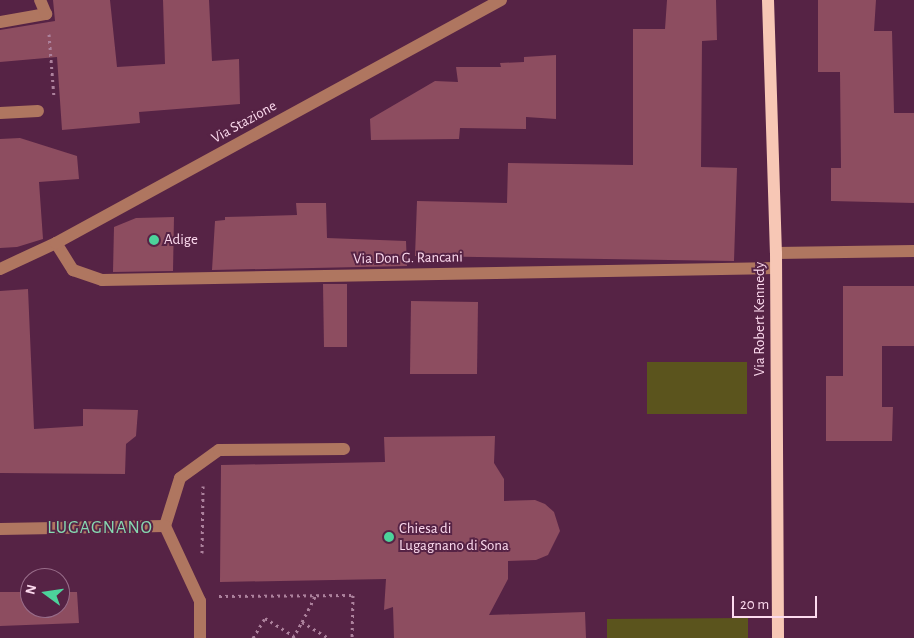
<!DOCTYPE html>
<style>
body{margin:0}
#map{position:relative;width:914px;height:638px;overflow:hidden;background:#562345;font-family:"Alegreya Sans",sans-serif}
div>[style]{position:absolute}
.green>*{inset:0;background:#5b541d}
.building>*{inset:0;background:#8d4d60}
.path>*{height:3px;margin-top:-1.5px;transform-origin:0;background:repeating-linear-gradient(90deg,#ac819c 0 2.5px,transparent 0 6.5px)}
.minor>*{height:12px;margin:-6px;padding:0 6px;transform-origin:6px;border-radius:6px;background:#af7660}
.major>*{height:12px;margin:-6px;padding:0 6px;transform-origin:6px;border-radius:6px;background:#f7c7b5}
.dots>*{width:14px;height:14px;translate:-50% -50%;box-sizing:border-box;border:2px solid #562345;border-radius:50%}
span{translate:-50% -50%;white-space:nowrap;text-align:center;line-height:1.15;-webkit-text-stroke:4px #562345;paint-order:stroke}
.street-label{font-size:15px;color:#fcdaee}
.poi-label{font-size:15px;color:#fcdaee}
.left{translate:0 -50%;text-align:left}
.quarter-label{font-size:18px;color:#86d9b1;letter-spacing:1px}
.north{position:absolute;left:20px;top:568px;width:50px;height:50px;box-sizing:border-box;background:#562345;border:1px solid #986c89;border-radius:50%;rotate:284deg;font-size:14px;font-weight:700;line-height:20px;text-align:center;color:#fcdaee}
.north::after{content:'';display:block;margin:auto;width:18px;height:22px;background:#4cd39b;clip-path:polygon(50% 0,100% 100%,50% 72%,0 100%)}
.scale{position:absolute;left:732px;top:596px;width:85px;height:22px;box-sizing:border-box;border:2px solid #fcdaee;border-top:0;padding-left:6px;font-size:15px;line-height:18px;white-space:nowrap;color:#fcdaee;-webkit-text-stroke:4px #562345;paint-order:stroke}
</style>
<div id="map">
<div class="green">
<i style="clip-path:polygon(647px 362px,747px 362px,747px 414px,647px 414px)"></i>
<i style="clip-path:polygon(748px 618px,748px 638px,607px 638px,607px 619px)"></i>
</div>
<div class="building">
<i style="clip-path:polygon(53px 0,110px 0,117px 67px,165px 64px,163px 0,209px 0,212px 61px,239px 59px,240px 104px,139px 112px,140px 123px,62px 130px,57px 57px,0 62px,0 30px,55px 21px)"></i>
<i style="clip-path:polygon(667px 0,716px 0,717px 40px,702px 41px,701px 167px,737px 168px,734px 261px,415px 256px,417px 201px,507px 203px,508px 163px,633px 165px,633px 29px,665px 29px)"></i>
<i style="clip-path:polygon(818px 0,876px 0,874px 31px,892px 31px,894px 113px,914px 113px,914px 203px,831px 201px,831px 168px,841px 168px,840px 72px,818px 72px)"></i>
<i style="clip-path:polygon(556px 55px,556px 119px,526px 117px,526px 129px,460px 128px,459px 139px,371px 140px,370px 119px,435px 81px,458px 82px,456px 67px,501px 67px,500px 63px,524px 62px,524px 57px)"></i>
<i style="clip-path:polygon(20px 138px,77px 156px,79px 179px,39px 182px,43px 239px,17px 247px,0 248px,0 139px)"></i>
<i style="clip-path:polygon(296px 203px,326px 203px,327px 238px,406px 241px,407px 266px,212px 270px,215px 221px,225px 220px,225px 217px,297px 215px)"></i>
<i style="clip-path:polygon(174px 217px,173px 271px,113px 272px,114px 227px,136px 218px)"></i>
<i style="clip-path:polygon(323px 284px,347px 284px,347px 347px,324px 347px)"></i>
<i style="clip-path:polygon(843px 286px,914px 286px,914px 346px,882px 346px,882px 407px,893px 407px,892px 441px,826px 441px,826px 376px,843px 376px)"></i>
<i style="clip-path:polygon(28px 289px,34px 429px,83px 426px,83px 409px,138px 410px,136px 436px,126px 444px,125px 474px,0 473px,0 291px)"></i>
<i style="clip-path:polygon(411px 301px,478px 302px,477px 374px,410px 374px)"></i>
<i style="clip-path:polygon(495px 436px,494px 463px,504px 479px,504px 501px,535px 500px,545px 504px,554px 512px,560px 531px,548px 555px,536px 560px,508px 561px,508px 579px,489px 615px,585px 612px,586px 638px,394px 638px,393px 607px,384px 610px,386px 579px,220px 582px,221px 465px,385px 462px,384px 437px)"></i>
<i style="clip-path:polygon(0 592px,30px 592px,30px 608px,60px 608px,60px 592px,77px 592px,79px 623px,0 626px)"></i>
</div>
<div class="path">
<i style="left:49px;top:34px;width:64px;rotate:85.5deg"></i>
<i style="left:202px;top:553px;width:67px;rotate:-89.1deg"></i>
<i style="left:219px;top:596px;width:134px;rotate:-0.4deg"></i>
<i style="left:353px;top:595px;width:43px;rotate:91.3deg"></i>
<i style="left:302px;top:622px;width:30px;rotate:-63deg"></i>
<i style="left:253px;top:638px;width:23px;rotate:-59deg"></i>
<i style="left:265px;top:618px;width:34px;rotate:32deg"></i>
<i style="left:293px;top:638px;width:18px;rotate:-61deg"></i>
<i style="left:302px;top:622px;width:31px;rotate:31deg"></i>
</div>
<div class="minor">
<i style="left:0;top:22px;width:47px;rotate:-9.9deg"></i>
<i style="left:46px;top:14px;width:15px;rotate:-113deg"></i>
<i style="left:0;top:113px;width:38px;rotate:-3deg"></i>
<i style="left:56px;top:243px;width:32px;rotate:58deg"></i>
<i style="left:73px;top:270px;width:31px;rotate:19deg"></i>
<i style="left:102px;top:280px;width:674px;rotate:-1.02deg"></i>
<i style="left:776px;top:253px;width:138px;rotate:-0.8deg"></i>
<i style="left:0;top:269px;width:62px;rotate:-24.9deg"></i>
<i style="left:56px;top:243px;width:507px;rotate:-28.64deg"></i>
<i style="left:165px;top:526px;width:50px;rotate:-72.6deg"></i>
<i style="left:180px;top:478px;width:48px;rotate:-35.7deg"></i>
<i style="left:219px;top:450px;width:125px;rotate:-0.5deg"></i>
<i style="left:0;top:529px;width:165px;rotate:-1deg"></i>
<i style="left:165px;top:526px;width:83px;rotate:65deg"></i>
<i style="left:200px;top:601px;width:37px;rotate:90deg"></i>
</div>
<div class="major">
<i style="left:768px;top:0;width:253px;rotate:88.2deg"></i>
<i style="left:776px;top:253px;width:385px;rotate:89.7deg"></i>
</div>
<div class="dots">
<i style="left:154px;top:240px;background:#4cd39b"></i>
<i style="left:389px;top:537px;background:#4cd39b"></i>
</div>
<div class="street-label">
<span style="left:244px;top:122px;rotate:-29deg">Via Stazione</span>
<span style="left:408px;top:258px;rotate:-1deg">Via Don G. Rancani</span>
<span style="left:760px;top:319px;rotate:-90deg">Via Robert Kennedy</span>
</div>
<div class="poi-label">
<span class="left" style="left:164px;top:240px">Adige</span>
<span class="left" style="left:399px;top:537px">Chiesa di<br>Lugagnano di Sona</span>
</div>
<div class="quarter-label">
<span style="left:100px;top:528px">LUGAGNANO</span>
</div>
<div class="north">N</div>
<div class="scale">20 m</div>
</div>
